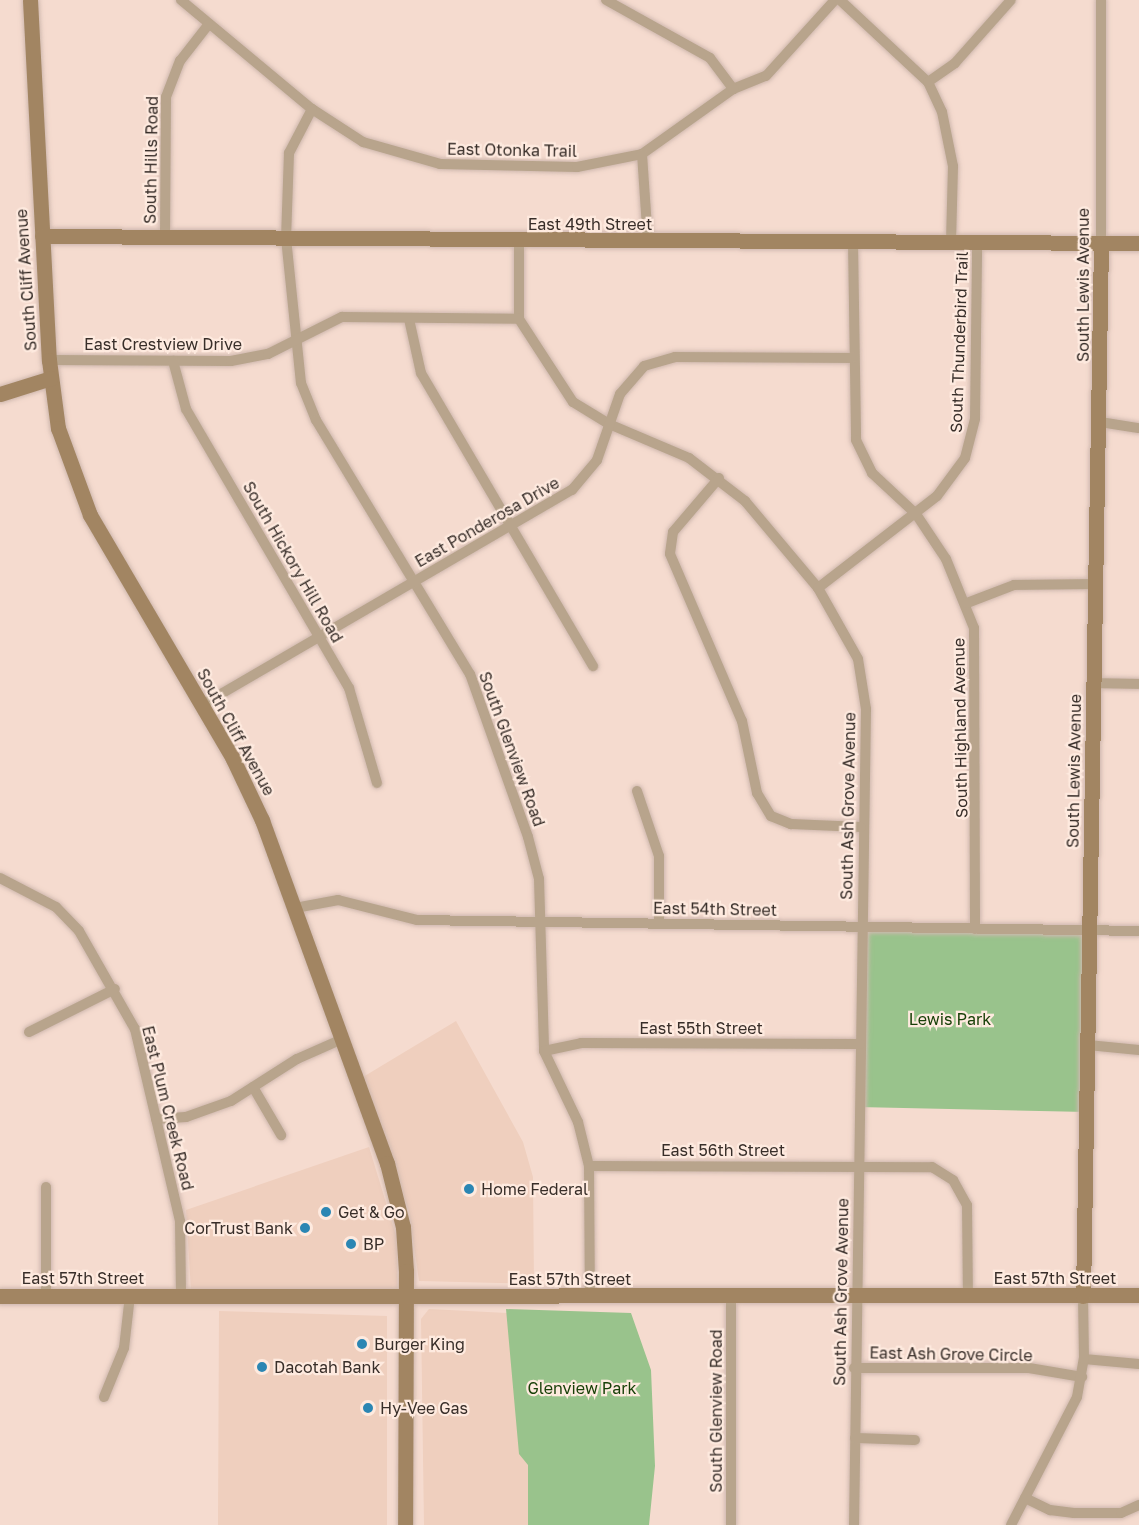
<!DOCTYPE html>
<style>
body{margin:0}
#map{position:relative;width:1139px;height:1525px;overflow:hidden;background:#f5dbcf;font-family:"Golos Text",sans-serif}
div>[style]{position:absolute}
.built>*{inset:0;background:#efcfbe}
.green>*{inset:0;background:#99c38c}
.roads{filter:drop-shadow(0 0 2px #cfb8ae) drop-shadow(0 0 2px #cfb8ae)}
.street>*{height:10px;margin:-5px;padding:0 5px;transform-origin:5px;border-radius:5px;background:#b8a48c}
.secondary>*{height:15px;margin:-7.5px;padding:0 7.5px;transform-origin:7.5px;border-radius:7.5px;background:#a28562}
.dots>*{width:16px;height:16px;translate:-50% -50%;box-sizing:border-box;border:3px solid #feeadf;border-radius:50%}
span{translate:-50% -50%;white-space:nowrap;text-align:center;line-height:1.15;-webkit-text-stroke:4.5px #feeadf;paint-order:stroke}
.street-label{font-size:16px;color:#382e29}
.park-label{font-size:16px;color:#184008}
.poi-label{font-size:16px;color:#382e29}
.left{translate:0 -50%;text-align:left}
.right{translate:-100% -50%;text-align:right}
</style>
<div id="map">
<div class="built">
<i style="clip-path:polygon(456px 1021px,523px 1142px,533px 1177px,534px 1284px,419px 1281px,409px 1211px,363px 1077px)"></i>
<i style="clip-path:polygon(369px 1147px,397px 1239px,397px 1293px,191px 1290px,186px 1210px)"></i>
<i style="clip-path:polygon(429px 1309px,507px 1313px,528px 1465px,528px 1525px,424px 1525px,421px 1319px)"></i>
<i style="clip-path:polygon(219px 1311px,387px 1316px,387px 1525px,218px 1525px)"></i>
</div>
<div class="green">
<i style="clip-path:polygon(860px 927px,1090px 931px,1087px 1112px,858px 1107px)"></i>
<i style="clip-path:polygon(506px 1309px,631px 1313px,651px 1370px,655px 1466px,649px 1525px,528px 1525px,528px 1465px,519px 1454px)"></i>
</div>
<div class="roads">
<div class="street">
<i style="left:181px;top:0;width:170px;rotate:39.8deg"></i>
<i style="left:312px;top:109px;width:61px;rotate:32.9deg"></i>
<i style="left:363px;top:142px;width:80px;rotate:15.9deg"></i>
<i style="left:440px;top:164px;width:137px;rotate:1.3deg"></i>
<i style="left:577px;top:167px;width:66px;rotate:-11.3deg"></i>
<i style="left:642px;top:154px;width:112px;rotate:-35.5deg"></i>
<i style="left:733px;top:89px;width:35px;rotate:-22deg"></i>
<i style="left:766px;top:76px;width:103px;rotate:-47.8deg"></i>
<i style="left:606px;top:0;width:119px;rotate:29.1deg"></i>
<i style="left:710px;top:58px;width:39px;rotate:53deg"></i>
<i style="left:840px;top:0;width:120px;rotate:43deg"></i>
<i style="left:928px;top:82px;width:33px;rotate:65deg"></i>
<i style="left:942px;top:112px;width:55px;rotate:78.5deg"></i>
<i style="left:953px;top:166px;width:76px;rotate:91.5deg"></i>
<i style="left:928px;top:82px;width:33px;rotate:-35deg"></i>
<i style="left:955px;top:63px;width:84px;rotate:-48.4deg"></i>
<i style="left:312px;top:109px;width:50px;rotate:117.6deg"></i>
<i style="left:289px;top:153px;width:85px;rotate:92deg"></i>
<i style="left:286px;top:238px;width:146px;rotate:84.1deg"></i>
<i style="left:301px;top:383px;width:40px;rotate:68deg"></i>
<i style="left:316px;top:420px;width:297px;rotate:58.8deg"></i>
<i style="left:470px;top:674px;width:173px;rotate:70.4deg"></i>
<i style="left:528px;top:837px;width:43px;rotate:75.3deg"></i>
<i style="left:539px;top:879px;width:172px;rotate:88.3deg"></i>
<i style="left:544px;top:1051px;width:79px;rotate:64.4deg"></i>
<i style="left:578px;top:1122px;width:45px;rotate:76deg"></i>
<i style="left:589px;top:1166px;width:131px;rotate:89.6deg"></i>
<i style="left:642px;top:154px;width:87px;rotate:86.1deg"></i>
<i style="left:165px;top:237px;width:140px;rotate:-89.6deg"></i>
<i style="left:166px;top:97px;width:39px;rotate:-69deg"></i>
<i style="left:180px;top:61px;width:46px;rotate:-52.1deg"></i>
<i style="left:519px;top:242px;width:77px;rotate:90deg"></i>
<i style="left:519px;top:319px;width:99px;rotate:57deg"></i>
<i style="left:573px;top:402px;width:42px;rotate:31.4deg"></i>
<i style="left:609px;top:424px;width:87px;rotate:23deg"></i>
<i style="left:689px;top:458px;width:71px;rotate:37.5deg"></i>
<i style="left:745px;top:501px;width:114px;rotate:50deg"></i>
<i style="left:818px;top:588px;width:81px;rotate:60.6deg"></i>
<i style="left:858px;top:659px;width:51px;rotate:80.9deg"></i>
<i style="left:866px;top:709px;width:816px;rotate:90.84deg"></i>
<i style="left:853px;top:242px;width:198px;rotate:89.1deg"></i>
<i style="left:856px;top:440px;width:37px;rotate:64deg"></i>
<i style="left:872px;top:473px;width:60px;rotate:43deg"></i>
<i style="left:916px;top:514px;width:54px;rotate:56.3deg"></i>
<i style="left:946px;top:559px;width:74px;rotate:67.9deg"></i>
<i style="left:974px;top:628px;width:301px;rotate:89.8deg"></i>
<i style="left:1101px;top:243px;width:243px;rotate:-90deg"></i>
<i style="left:409px;top:319px;width:55px;rotate:77.5deg"></i>
<i style="left:421px;top:373px;width:340px;rotate:59.6deg"></i>
<i style="left:49px;top:360px;width:182px;rotate:0.3deg"></i>
<i style="left:231px;top:361px;width:38px;rotate:-11deg"></i>
<i style="left:268px;top:354px;width:83px;rotate:-26.6deg"></i>
<i style="left:342px;top:317px;width:177px;rotate:0.6deg"></i>
<i style="left:173px;top:361px;width:50px;rotate:74.8deg"></i>
<i style="left:186px;top:409px;width:323px;rotate:59.7deg"></i>
<i style="left:349px;top:688px;width:99px;rotate:73.6deg"></i>
<i style="left:1100px;top:422px;width:39px;rotate:9deg"></i>
<i style="left:719px;top:478px;width:71px;rotate:130.4deg"></i>
<i style="left:673px;top:532px;width:22px;rotate:98deg"></i>
<i style="left:670px;top:554px;width:182px;rotate:66.7deg"></i>
<i style="left:742px;top:721px;width:74px;rotate:78.2deg"></i>
<i style="left:757px;top:793px;width:27px;rotate:59deg"></i>
<i style="left:771px;top:816px;width:22px;rotate:22deg"></i>
<i style="left:791px;top:824px;width:70px;rotate:2.5deg"></i>
<i style="left:818px;top:588px;width:150px;rotate:-37.7deg"></i>
<i style="left:937px;top:496px;width:47px;rotate:-53.6deg"></i>
<i style="left:965px;top:458px;width:40px;rotate:-75.6deg"></i>
<i style="left:975px;top:419px;width:176px;rotate:-89.3deg"></i>
<i style="left:967px;top:603px;width:50px;rotate:-21deg"></i>
<i style="left:1014px;top:585px;width:80px;rotate:-0.7deg"></i>
<i style="left:1093px;top:683px;width:46px;rotate:1.2deg"></i>
<i style="left:202px;top:705px;width:428px;rotate:-30.2deg"></i>
<i style="left:572px;top:490px;width:39px;rotate:-50deg"></i>
<i style="left:597px;top:460px;width:70px;rotate:-70.8deg"></i>
<i style="left:620px;top:394px;width:37px;rotate:-49deg"></i>
<i style="left:644px;top:366px;width:32px;rotate:-16deg"></i>
<i style="left:675px;top:357px;width:178px;rotate:0.3deg"></i>
<i style="left:637px;top:791px;width:69px;rotate:71.3deg"></i>
<i style="left:659px;top:856px;width:66px;rotate:90deg"></i>
<i style="left:0;top:878px;width:63px;rotate:27.4deg"></i>
<i style="left:56px;top:907px;width:33px;rotate:46deg"></i>
<i style="left:79px;top:931px;width:113px;rotate:60.3deg"></i>
<i style="left:135px;top:1029px;width:197px;rotate:76.8deg"></i>
<i style="left:180px;top:1221px;width:74px;rotate:89.2deg"></i>
<i style="left:295px;top:908px;width:44px;rotate:-10.5deg"></i>
<i style="left:338px;top:900px;width:81px;rotate:14.2deg"></i>
<i style="left:417px;top:920px;width:722px;rotate:0.87deg"></i>
<i style="left:29px;top:1032px;width:96px;rotate:-26.6deg"></i>
<i style="left:1088px;top:1045px;width:51px;rotate:5.6deg"></i>
<i style="left:544px;top:1051px;width:38px;rotate:-12deg"></i>
<i style="left:581px;top:1043px;width:279px;rotate:0.2deg"></i>
<i style="left:253px;top:1087px;width:56px;rotate:59.7deg"></i>
<i style="left:156px;top:1119px;width:30px;rotate:-4deg"></i>
<i style="left:186px;top:1117px;width:48px;rotate:-19.6deg"></i>
<i style="left:231px;top:1101px;width:78px;rotate:-32.5deg"></i>
<i style="left:297px;top:1059px;width:47px;rotate:-23.8deg"></i>
<i style="left:589px;top:1166px;width:343px;rotate:0.2deg"></i>
<i style="left:932px;top:1167px;width:25px;rotate:32deg"></i>
<i style="left:953px;top:1180px;width:29px;rotate:61deg"></i>
<i style="left:967px;top:1205px;width:91px;rotate:89.4deg"></i>
<i style="left:46px;top:1187px;width:109px;rotate:90deg"></i>
<i style="left:1084px;top:1359px;width:55px;rotate:5.2deg"></i>
<i style="left:854px;top:1368px;width:175px"></i>
<i style="left:1029px;top:1368px;width:54px;rotate:9.6deg"></i>
<i style="left:104px;top:1397px;width:53px;rotate:-67.8deg"></i>
<i style="left:124px;top:1348px;width:53px;rotate:-83.5deg"></i>
<i style="left:855px;top:1438px;width:60px;rotate:1.9deg"></i>
<i style="left:1025px;top:1498px;width:28px;rotate:26deg"></i>
<i style="left:1050px;top:1510px;width:24px;rotate:7deg"></i>
<i style="left:1074px;top:1513px;width:47px"></i>
<i style="left:1121px;top:1513px;width:20px;rotate:-24deg"></i>
<i style="left:731px;top:1525px;width:228px;rotate:-90deg"></i>
<i style="left:1011px;top:1525px;width:144px;rotate:-62.7deg"></i>
<i style="left:1077px;top:1397px;width:39px;rotate:-80deg"></i>
<i style="left:1084px;top:1359px;width:63px;rotate:-90.9deg"></i>
</div>
<div class="secondary">
<i style="left:30px;top:0;width:361px;rotate:87deg"></i>
<i style="left:49px;top:360px;width:69px;rotate:82.5deg"></i>
<i style="left:58px;top:428px;width:93px;rotate:69.8deg"></i>
<i style="left:90px;top:515px;width:283px;rotate:59.6deg"></i>
<i style="left:233px;top:759px;width:68px;rotate:64.6deg"></i>
<i style="left:262px;top:820px;width:365px;rotate:70deg"></i>
<i style="left:387px;top:1163px;width:66px;rotate:76deg"></i>
<i style="left:403px;top:1227px;width:44px;rotate:86.1deg"></i>
<i style="left:406px;top:1271px;width:254px;rotate:90.2deg"></i>
<i style="left:42px;top:236px;width:1097px;rotate:0.37deg"></i>
<i style="left:0;top:394px;width:53px;rotate:-17.4deg"></i>
<i style="left:0;top:1296px;width:1139px;rotate:-0.05deg"></i>
<i style="left:1083px;top:1296px;width:1053px;rotate:-89.02deg"></i>
</div>
</div>
<div class="dots">
<i style="left:469px;top:1189px;background:#2b86b3"></i>
<i style="left:326px;top:1212px;background:#2b86b3"></i>
<i style="left:305px;top:1228px;background:#2b86b3"></i>
<i style="left:351px;top:1244px;background:#2b86b3"></i>
<i style="left:362px;top:1344px;background:#2b86b3"></i>
<i style="left:262px;top:1367px;background:#2b86b3"></i>
<i style="left:368px;top:1408px;background:#2b86b3"></i>
</div>
<div class="street-label">
<span style="left:512px;top:150px;rotate:1deg">East Otonka Trail</span>
<span style="left:151px;top:160px;rotate:-89deg">South Hills Road</span>
<span style="left:590px;top:224px">East 49th Street</span>
<span style="left:26px;top:280px;rotate:-94deg">South Cliff Avenue</span>
<span style="left:1083px;top:285px;rotate:-90deg">South Lewis Avenue</span>
<span style="left:959px;top:342px;rotate:-88deg">South Thunderbird Trail</span>
<span style="left:163px;top:344px">East Crestview Drive</span>
<span style="left:487px;top:522px;rotate:-30deg">East Ponderosa Drive</span>
<span style="left:293px;top:562px;rotate:60deg">South Hickory Hill Road</span>
<span style="left:960px;top:728px;rotate:-91deg">South Highland Avenue</span>
<span style="left:236px;top:732px;rotate:61deg">South Cliff Avenue</span>
<span style="left:512px;top:749px;rotate:70deg">South Glenview Road</span>
<span style="left:1074px;top:771px;rotate:-89deg">South Lewis Avenue</span>
<span style="left:848px;top:806px;rotate:-89deg">South Ash Grove Avenue</span>
<span style="left:715px;top:909px;rotate:1deg">East 54th Street</span>
<span style="left:701px;top:1028px">East 55th Street</span>
<span style="left:168px;top:1108px;rotate:76deg">East Plum Creek Road</span>
<span style="left:723px;top:1150px">East 56th Street</span>
<span style="left:83px;top:1278px">East 57th Street</span>
<span style="left:1055px;top:1278px">East 57th Street</span>
<span style="left:570px;top:1279px">East 57th Street</span>
<span style="left:841px;top:1292px;rotate:-89deg">South Ash Grove Avenue</span>
<span style="left:951px;top:1354px;rotate:1deg">East Ash Grove Circle</span>
<span style="left:716px;top:1411px;rotate:-90deg">South Glenview Road</span>
</div>
<div class="park-label">
<span style="left:950px;top:1019px">Lewis Park</span>
<span style="left:582px;top:1388px">Glenview Park</span>
</div>
<div class="poi-label">
<span class="left" style="left:481px;top:1189px">Home Federal</span>
<span class="left" style="left:338px;top:1212px">Get &amp; Go</span>
<span class="right" style="left:293px;top:1228px">CorTrust Bank</span>
<span class="left" style="left:363px;top:1244px">BP</span>
<span class="left" style="left:374px;top:1344px">Burger King</span>
<span class="left" style="left:274px;top:1367px">Dacotah Bank</span>
<span class="left" style="left:380px;top:1408px">Hy-Vee Gas</span>
</div>
</div>
